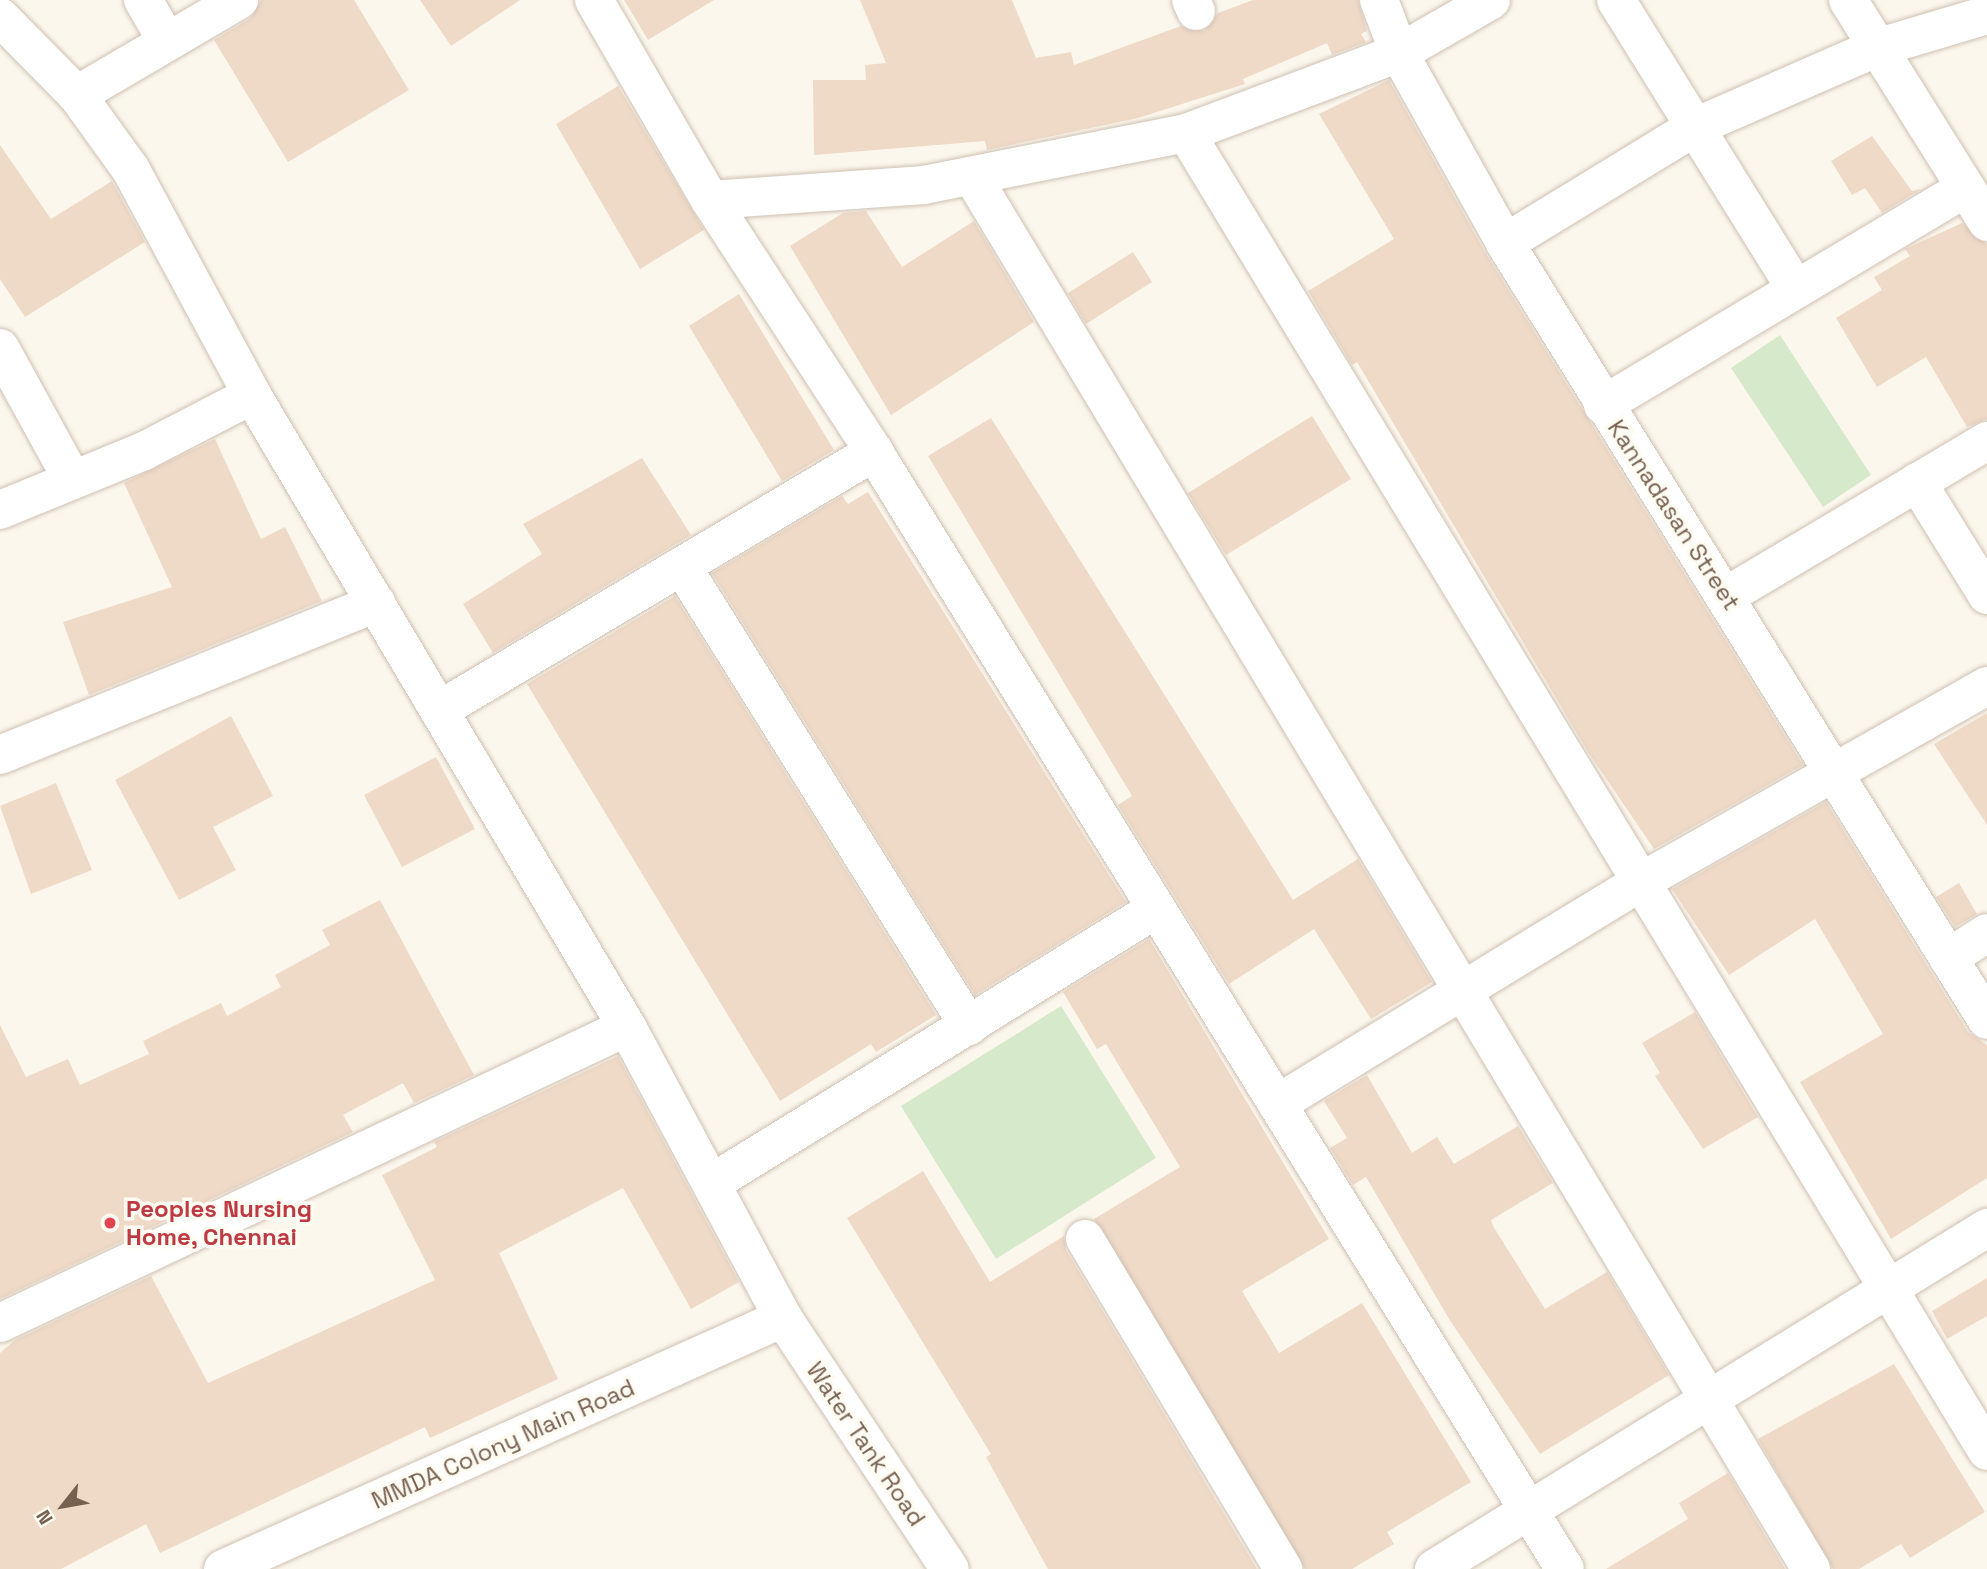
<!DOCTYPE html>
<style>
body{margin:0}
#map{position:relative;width:1987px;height:1569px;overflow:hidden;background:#fcf7ed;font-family:"Space Grotesk",sans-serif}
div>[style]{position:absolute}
.green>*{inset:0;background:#d6e9cb}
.building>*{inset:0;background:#efd9c7}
.roads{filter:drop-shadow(0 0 2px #cec0b2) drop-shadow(0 0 2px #cec0b2)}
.street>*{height:38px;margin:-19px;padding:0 19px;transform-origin:19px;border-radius:19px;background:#fff}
.secondary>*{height:38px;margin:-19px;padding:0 19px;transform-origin:19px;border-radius:19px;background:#fff}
.dots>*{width:19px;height:19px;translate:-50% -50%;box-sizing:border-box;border:4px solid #fefbf3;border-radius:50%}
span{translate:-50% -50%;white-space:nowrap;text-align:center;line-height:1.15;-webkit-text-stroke:7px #fefbf3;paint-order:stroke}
.street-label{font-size:24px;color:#766050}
.health-label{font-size:24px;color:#be3a42;font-weight:700}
.left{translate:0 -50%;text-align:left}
.north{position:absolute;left:28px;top:1471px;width:70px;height:70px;-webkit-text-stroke:5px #fefbf3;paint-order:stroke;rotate:239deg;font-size:19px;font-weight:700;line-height:28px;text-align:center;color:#766050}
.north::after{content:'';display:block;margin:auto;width:24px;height:32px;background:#766050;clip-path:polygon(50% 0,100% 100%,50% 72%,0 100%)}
</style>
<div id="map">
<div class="green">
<i style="clip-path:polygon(1780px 335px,1871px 475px,1823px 507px,1731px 368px)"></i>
<i style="clip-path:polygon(1061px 1006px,1156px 1158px,996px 1259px,901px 1106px)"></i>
</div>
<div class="building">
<i style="clip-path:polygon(261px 0,354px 0,409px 90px,288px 162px,214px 40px,251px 18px)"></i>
<i style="clip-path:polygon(420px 0,520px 0,451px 46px)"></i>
<i style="clip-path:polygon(624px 0,714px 0,648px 40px)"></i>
<i style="clip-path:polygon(860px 0,1012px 0,1036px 58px,1071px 52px,1074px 65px,1181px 26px,1204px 31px,1218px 13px,1253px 0,1358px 0,1367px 31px,1361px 34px,1366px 42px,1332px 55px,1327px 43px,1243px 79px,1245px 84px,1138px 118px,987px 150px,985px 141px,814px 155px,813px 80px,866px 80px,865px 65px,886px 63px)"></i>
<i style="clip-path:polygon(1389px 80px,1486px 254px,1803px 765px,1654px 849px,1588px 752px,1357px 362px,1352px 365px,1308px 291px,1394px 239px,1319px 114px)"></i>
<i style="clip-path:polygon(618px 86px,704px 230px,640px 269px,556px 124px)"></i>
<i style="clip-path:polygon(1872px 136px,1912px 191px,1921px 189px,1882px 213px,1865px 188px,1852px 195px,1831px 161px)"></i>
<i style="clip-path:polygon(0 145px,51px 219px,112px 181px,145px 242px,25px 317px,0 279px)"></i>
<i style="clip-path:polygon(866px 211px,902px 267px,974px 221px,1034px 322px,891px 415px,790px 246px,843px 213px)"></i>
<i style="clip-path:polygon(1962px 223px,1987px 244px,1987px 419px,1967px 427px,1926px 357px,1877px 387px,1836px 318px,1882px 290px,1874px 277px,1910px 256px,1905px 249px)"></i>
<i style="clip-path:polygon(1133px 252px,1152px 282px,1086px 324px,1068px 293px)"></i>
<i style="clip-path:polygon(739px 294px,834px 450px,782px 481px,689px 326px)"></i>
<i style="clip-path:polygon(1312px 416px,1351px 479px,1226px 555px,1188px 493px)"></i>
<i style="clip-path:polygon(991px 418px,1293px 900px,1358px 859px,1432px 982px,1371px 1019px,1314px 929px,1229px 984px,1118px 805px,1132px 796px,928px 456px)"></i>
<i style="clip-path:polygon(215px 439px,261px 539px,285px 527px,322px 601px,89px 695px,63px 622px,172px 587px,124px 483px)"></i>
<i style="clip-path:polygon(642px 458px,691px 535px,493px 653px,463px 604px,542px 554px,523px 524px)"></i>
<i style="clip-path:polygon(868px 492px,1126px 902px,975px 995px,712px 573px,842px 496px,848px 504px)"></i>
<i style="clip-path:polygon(675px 596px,936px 1015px,876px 1052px,871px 1044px,780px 1101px,527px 684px)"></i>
<i style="clip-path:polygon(1987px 713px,1987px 825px,1934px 744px)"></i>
<i style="clip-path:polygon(231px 716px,273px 796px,213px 827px,236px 870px,179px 900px,115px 780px)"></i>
<i style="clip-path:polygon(436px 757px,475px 829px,402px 867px,364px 795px)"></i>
<i style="clip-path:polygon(56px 783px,92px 870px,31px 894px,0 806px)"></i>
<i style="clip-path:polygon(1826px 802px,1968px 1032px,1987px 1045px,1987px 1178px,1891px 1239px,1800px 1082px,1883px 1034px,1815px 919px,1729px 975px,1672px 889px)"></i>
<i style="clip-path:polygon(1959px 883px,1977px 914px,1955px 927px,1936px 897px)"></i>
<i style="clip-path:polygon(380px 900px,474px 1075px,414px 1103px,403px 1083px,343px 1115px,353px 1132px,0 1299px,0 1025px,26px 1077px,68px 1059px,80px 1085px,149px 1054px,143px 1041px,221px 1003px,227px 1016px,281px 987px,275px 975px,330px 945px,322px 930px)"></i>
<i style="clip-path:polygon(1149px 939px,1329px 1239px,1242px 1291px,1279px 1353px,1362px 1303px,1471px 1482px,1387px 1532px,1394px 1544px,1352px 1569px,1305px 1569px,1094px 1219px,1180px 1167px,1106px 1044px,1097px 1049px,1063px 992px)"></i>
<i style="clip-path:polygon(1695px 1012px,1758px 1117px,1703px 1149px,1655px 1076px,1660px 1073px,1642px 1043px)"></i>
<i style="clip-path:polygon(618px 1056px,739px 1282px,691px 1309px,623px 1188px,499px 1253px,558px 1379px,430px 1438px,425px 1427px,160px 1553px,146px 1524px,61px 1569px,0 1569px,0 1353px,15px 1340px,151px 1276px,208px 1383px,435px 1280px,382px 1175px,437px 1147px,434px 1142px)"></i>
<i style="clip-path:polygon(1367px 1075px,1412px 1153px,1437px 1137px,1454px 1164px,1518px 1126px,1553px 1183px,1491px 1220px,1493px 1226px,1545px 1309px,1607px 1272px,1669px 1375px,1540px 1454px,1449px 1319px,1366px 1177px,1353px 1185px,1330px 1148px,1347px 1138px,1324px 1101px)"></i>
<i style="clip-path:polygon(923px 1171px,990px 1282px,1064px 1236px,1066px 1250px,1257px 1569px,1048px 1569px,986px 1457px,991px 1454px,847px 1218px)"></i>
<i style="clip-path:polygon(1987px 1278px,1987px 1316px,1947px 1339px,1932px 1311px)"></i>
<i style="clip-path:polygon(1894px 1364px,1985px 1512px,1910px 1558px,1901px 1544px,1859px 1569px,1833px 1569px,1758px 1439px)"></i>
<i style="clip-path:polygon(1728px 1473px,1785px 1569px,1606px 1569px,1688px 1519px,1679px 1503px)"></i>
</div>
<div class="roads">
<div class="street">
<i style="left:143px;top:0;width:48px;rotate:59.7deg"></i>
<i style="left:594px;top:0;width:231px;rotate:59.9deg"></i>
<i style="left:710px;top:200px;width:301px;rotate:56.9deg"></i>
<i style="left:874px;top:452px;width:1313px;rotate:58.26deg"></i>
<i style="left:1191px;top:0;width:12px;rotate:66deg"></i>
<i style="left:1379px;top:0;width:57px;rotate:69.3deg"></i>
<i style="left:1399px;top:53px;width:218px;rotate:60.8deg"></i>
<i style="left:1505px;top:243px;width:914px;rotate:58.19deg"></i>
<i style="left:1616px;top:0;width:340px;rotate:58.1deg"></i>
<i style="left:1848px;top:0;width:262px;rotate:57.9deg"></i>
<i style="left:0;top:17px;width:110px;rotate:45.4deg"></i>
<i style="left:77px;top:95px;width:92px;rotate:54.2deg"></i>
<i style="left:131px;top:170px;width:255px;rotate:61.7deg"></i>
<i style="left:252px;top:395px;width:735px;rotate:59.32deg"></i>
<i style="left:627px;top:1027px;width:330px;rotate:61.8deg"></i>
<i style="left:77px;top:95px;width:188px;rotate:-30.4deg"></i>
<i style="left:1186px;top:133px;width:1542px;rotate:58.71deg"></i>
<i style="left:972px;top:176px;width:1626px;rotate:58.94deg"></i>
<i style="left:710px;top:200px;width:215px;rotate:-4deg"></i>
<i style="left:924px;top:185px;width:267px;rotate:-11.2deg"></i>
<i style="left:1186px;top:133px;width:228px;rotate:-20.6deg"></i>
<i style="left:1399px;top:53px;width:106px;rotate:-29.9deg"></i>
<i style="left:1505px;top:243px;width:223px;rotate:-31.4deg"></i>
<i style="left:1695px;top:127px;width:197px;rotate:-23.6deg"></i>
<i style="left:1876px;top:48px;width:116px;rotate:-16.6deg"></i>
<i style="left:0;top:348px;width:149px;rotate:61.2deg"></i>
<i style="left:1603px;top:405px;width:422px;rotate:-30.9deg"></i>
<i style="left:1917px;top:482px;width:133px;rotate:58.2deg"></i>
<i style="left:0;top:510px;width:156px;rotate:-22.3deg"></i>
<i style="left:144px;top:451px;width:122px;rotate:-27.4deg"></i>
<i style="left:683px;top:568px;width:540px;rotate:58.02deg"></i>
<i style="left:1726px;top:596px;width:304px;rotate:-30.7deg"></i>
<i style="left:441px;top:709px;width:504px;rotate:-30.69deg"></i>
<i style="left:0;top:755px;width:406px;rotate:-22deg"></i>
<i style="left:1948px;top:958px;width:46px;rotate:-32.7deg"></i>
<i style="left:1277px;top:1104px;width:430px;rotate:-31.4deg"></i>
<i style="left:1644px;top:880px;width:394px;rotate:-29.5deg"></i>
<i style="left:712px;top:1183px;width:522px;rotate:-31.68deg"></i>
<i style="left:1085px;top:1239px;width:385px;rotate:59deg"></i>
<i style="left:0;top:1323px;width:693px;rotate:-25.27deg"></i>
</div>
<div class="secondary">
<i style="left:223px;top:1569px;width:614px;rotate:-24.14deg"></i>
<i style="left:783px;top:1318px;width:301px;rotate:56.4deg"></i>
<i style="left:1434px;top:1569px;width:650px;rotate:-31.66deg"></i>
</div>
</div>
<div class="dots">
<i style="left:110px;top:1223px;background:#e0444e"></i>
</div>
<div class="street-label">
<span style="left:1674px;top:515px;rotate:57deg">Kannadasan Street</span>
<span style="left:503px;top:1444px;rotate:-24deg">MMDA Colony Main Road</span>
<span style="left:866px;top:1444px;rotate:56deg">Water Tank Road</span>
</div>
<div class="health-label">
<span class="left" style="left:126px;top:1223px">Peoples Nursing<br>Home, Chennai</span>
</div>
<div class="north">N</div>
</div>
